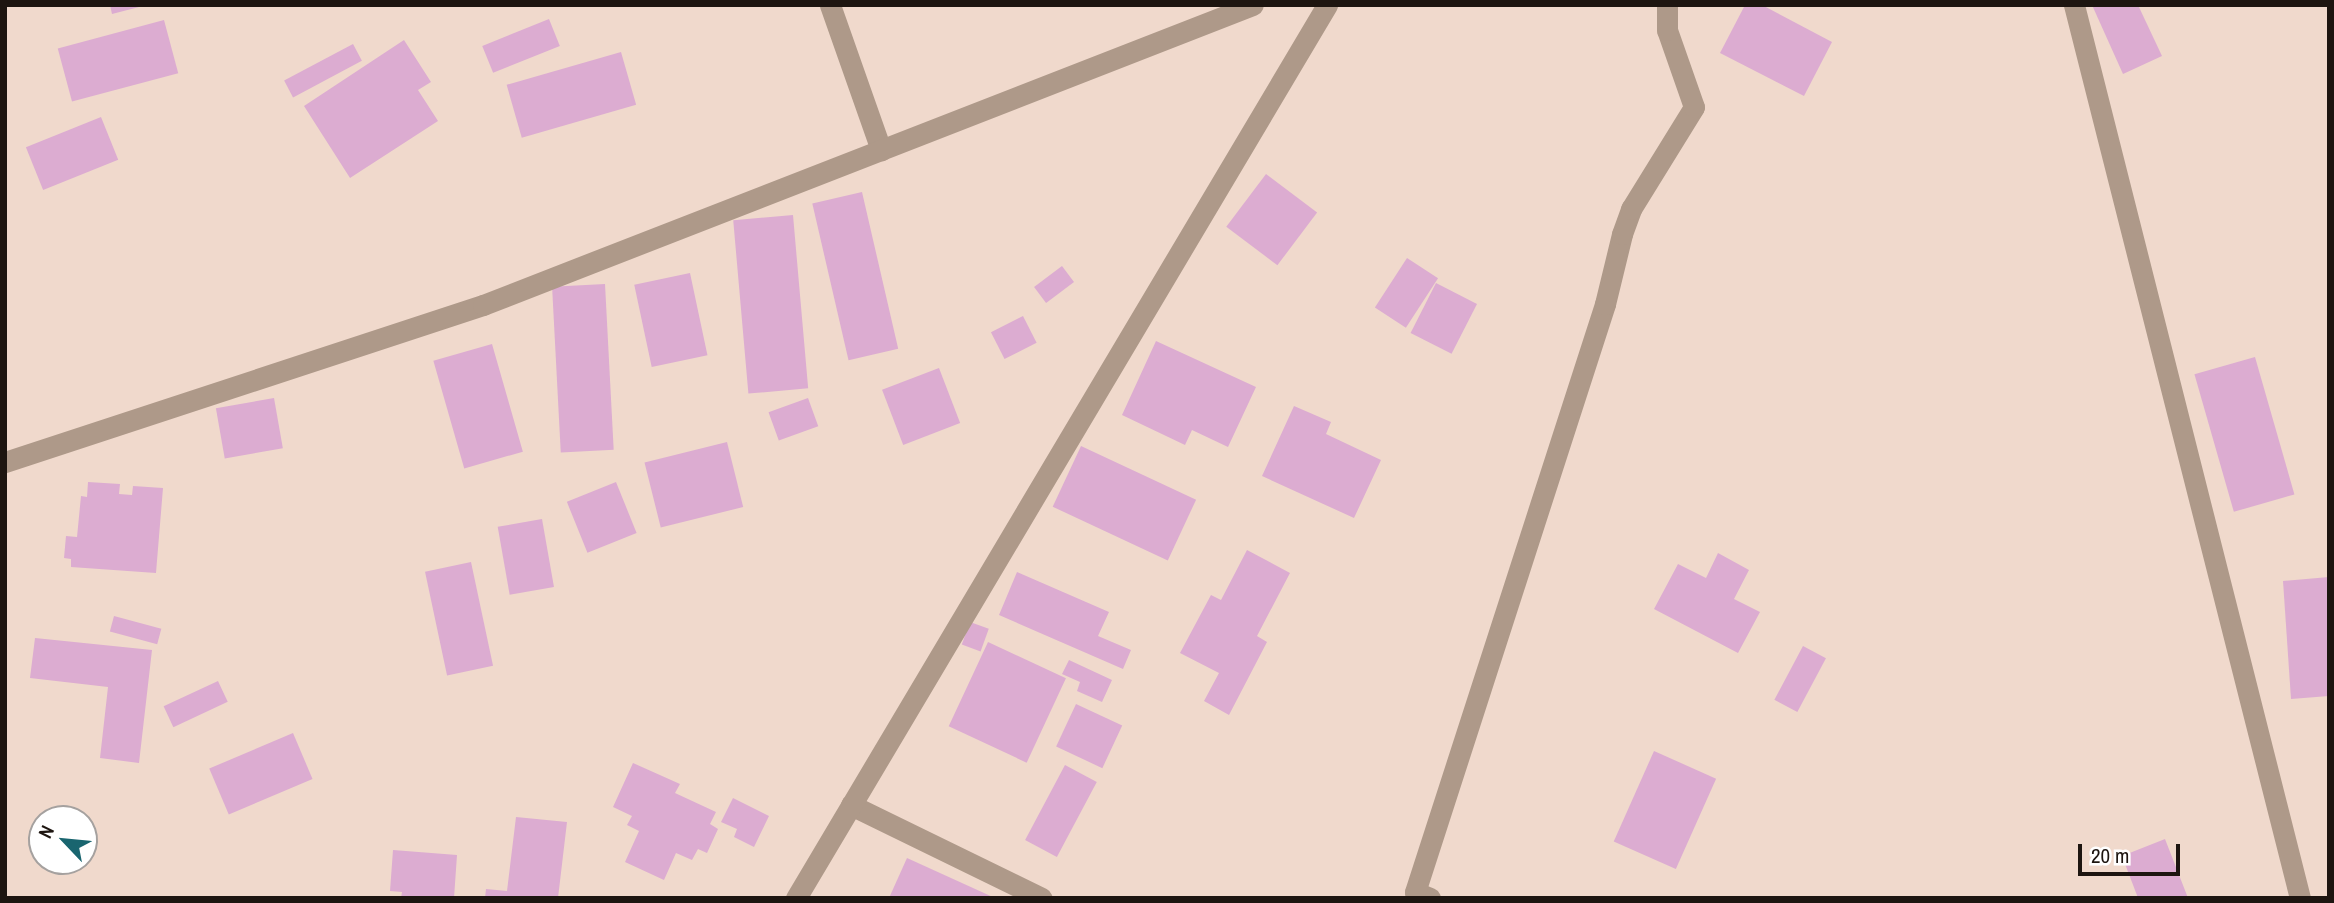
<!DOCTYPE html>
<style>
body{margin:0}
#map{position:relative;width:2334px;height:903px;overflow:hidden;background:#f0d9cc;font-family:"Archivo Narrow",sans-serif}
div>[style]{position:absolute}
.building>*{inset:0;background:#dcacd1;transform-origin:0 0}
.minor>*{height:21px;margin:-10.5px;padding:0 10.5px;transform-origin:10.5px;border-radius:10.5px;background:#ae9989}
span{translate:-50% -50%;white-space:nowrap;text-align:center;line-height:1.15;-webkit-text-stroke:5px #fff;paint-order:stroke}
.frame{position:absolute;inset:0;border:7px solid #1d1510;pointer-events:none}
.north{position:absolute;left:28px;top:805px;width:70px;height:70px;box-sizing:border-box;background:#fff;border:2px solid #a5a19f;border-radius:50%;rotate:296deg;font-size:19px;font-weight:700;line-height:28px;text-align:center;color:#1d1510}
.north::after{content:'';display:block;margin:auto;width:24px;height:32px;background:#19656f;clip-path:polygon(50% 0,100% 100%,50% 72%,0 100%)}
.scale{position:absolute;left:2078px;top:844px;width:102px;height:32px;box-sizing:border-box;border:4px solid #1d1510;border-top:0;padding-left:9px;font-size:21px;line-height:24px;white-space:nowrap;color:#1d1510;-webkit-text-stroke:5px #fff;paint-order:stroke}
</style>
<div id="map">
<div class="building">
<i style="clip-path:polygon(110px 5px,143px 5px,143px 6px,112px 14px)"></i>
<i style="clip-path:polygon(1745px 5px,1762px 5px,1832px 42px,1804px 96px,1720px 53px)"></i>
<i style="clip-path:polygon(2092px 5px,2138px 5px,2162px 56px,2123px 74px)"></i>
<i style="left:549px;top:19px;width:29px;height:72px;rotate:68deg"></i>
<i style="left:164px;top:20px;width:55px;height:110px;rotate:75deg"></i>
<i style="clip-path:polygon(404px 40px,431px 82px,418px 90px,438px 121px,350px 178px,304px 106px)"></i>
<i style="left:353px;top:44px;width:19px;height:78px;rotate:62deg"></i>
<i style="left:621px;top:52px;width:55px;height:119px;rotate:74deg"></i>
<i style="left:101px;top:117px;width:46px;height:81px;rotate:68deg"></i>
<i style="left:1266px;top:174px;width:64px;height:66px;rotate:37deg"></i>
<i style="left:862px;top:192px;width:161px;height:51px;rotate:77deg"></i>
<i style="left:793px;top:215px;width:174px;height:60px;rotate:85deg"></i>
<i style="left:1407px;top:258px;width:37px;height:59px;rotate:33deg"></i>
<i style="left:1062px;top:266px;width:20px;height:35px;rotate:53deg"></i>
<i style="left:690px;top:273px;width:84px;height:57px;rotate:78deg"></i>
<i style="left:1436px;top:283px;width:46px;height:56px;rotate:27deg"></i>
<i style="left:605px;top:284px;width:166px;height:53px;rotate:87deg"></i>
<i style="left:1023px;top:316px;width:30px;height:36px;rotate:63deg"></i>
<i style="clip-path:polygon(1156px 341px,1256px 387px,1228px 447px,1192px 430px,1185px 445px,1122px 415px)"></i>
<i style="left:492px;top:344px;width:112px;height:61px;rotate:74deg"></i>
<i style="left:2255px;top:357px;width:143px;height:63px;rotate:74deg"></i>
<i style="left:939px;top:368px;width:59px;height:61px;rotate:69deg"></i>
<i style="left:274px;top:398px;width:51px;height:59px;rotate:80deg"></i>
<i style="left:808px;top:398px;width:30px;height:42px;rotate:70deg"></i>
<i style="clip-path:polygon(1294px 406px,1331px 422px,1326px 434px,1381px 460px,1354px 518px,1262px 476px)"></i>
<i style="left:727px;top:442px;width:67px;height:85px;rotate:76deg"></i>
<i style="left:1081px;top:446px;width:127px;height:67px;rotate:25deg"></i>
<i style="clip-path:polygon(88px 482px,120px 484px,119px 494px,132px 495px,133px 486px,163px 488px,156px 573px,71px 567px,71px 559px,64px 558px,66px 536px,77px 537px,81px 496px,87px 497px)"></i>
<i style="left:616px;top:482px;width:55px;height:53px;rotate:68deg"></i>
<i style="left:542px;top:519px;width:69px;height:45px;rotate:80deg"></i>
<i style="clip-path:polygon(1247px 550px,1290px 573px,1257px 636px,1267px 642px,1229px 715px,1204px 701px,1219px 673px,1180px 653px,1211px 595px,1221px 600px)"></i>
<i style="clip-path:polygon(1718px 553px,1749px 570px,1734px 599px,1760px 612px,1738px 653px,1654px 609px,1678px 564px,1706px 578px)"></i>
<i style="left:471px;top:562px;width:106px;height:47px;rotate:78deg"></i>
<i style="clip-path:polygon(1017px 572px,1109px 612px,1098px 636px,1131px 650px,1123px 669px,999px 615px)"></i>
<i style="clip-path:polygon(2329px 577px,2329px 696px,2291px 699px,2283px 581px)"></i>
<i style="left:114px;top:616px;width:49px;height:16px;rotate:15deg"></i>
<i style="left:970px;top:622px;width:20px;height:24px;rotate:20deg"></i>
<i style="clip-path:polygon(35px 638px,152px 650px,139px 763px,100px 758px,108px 687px,30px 678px)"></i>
<i style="left:988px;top:642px;width:86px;height:93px;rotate:25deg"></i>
<i style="left:1803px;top:646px;width:26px;height:61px;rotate:28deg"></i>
<i style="clip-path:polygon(1069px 660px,1112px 680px,1102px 702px,1077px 691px,1080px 682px,1062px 674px)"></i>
<i style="left:218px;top:681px;width:23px;height:60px;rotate:65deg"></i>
<i style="left:1076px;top:704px;width:51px;height:47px;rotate:25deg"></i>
<i style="left:293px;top:733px;width:50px;height:91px;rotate:67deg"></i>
<i style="left:1654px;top:751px;width:68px;height:99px;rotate:24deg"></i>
<i style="clip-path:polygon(633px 763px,680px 784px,675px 793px,716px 812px,710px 824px,718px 829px,707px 853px,698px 849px,692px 860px,676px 853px,664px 880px,625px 862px,639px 831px,627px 825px,632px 816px,613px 807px)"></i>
<i style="left:1065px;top:765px;width:36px;height:85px;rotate:28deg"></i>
<i style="clip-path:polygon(733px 798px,769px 816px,754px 847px,734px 837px,737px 829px,721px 822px)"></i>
<i style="clip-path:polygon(516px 817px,567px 822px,558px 898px,485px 898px,486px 889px,507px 891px)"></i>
<i style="clip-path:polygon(2165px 839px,2188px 898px,2138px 898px,2122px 856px)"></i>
<i style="clip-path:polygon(393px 850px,457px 855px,454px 898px,401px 898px,402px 892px,390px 891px)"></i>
<i style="clip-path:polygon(907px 858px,995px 898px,889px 898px)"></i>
</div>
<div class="minor">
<i style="left:830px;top:5px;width:154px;rotate:70.6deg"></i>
<i style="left:2074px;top:5px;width:921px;rotate:75.8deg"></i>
<i style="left:5px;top:462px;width:503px;rotate:-18.18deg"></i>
<i style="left:483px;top:305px;width:826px;rotate:-21.29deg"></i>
<i style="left:851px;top:805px;width:212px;rotate:26deg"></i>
<i style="left:796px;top:898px;width:1039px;rotate:-59.26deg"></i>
<i style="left:1430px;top:898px;width:16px;rotate:-158deg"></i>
<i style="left:1415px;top:892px;width:618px;rotate:-72.09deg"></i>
<i style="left:1605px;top:304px;width:72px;rotate:-76.3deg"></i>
<i style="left:1622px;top:234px;width:27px;rotate:-70deg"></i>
<i style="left:1631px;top:209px;width:120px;rotate:-58.3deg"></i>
<i style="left:1694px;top:107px;width:82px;rotate:-109.3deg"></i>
<i style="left:1667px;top:30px;width:25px;rotate:-90deg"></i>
</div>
<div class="frame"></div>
<div class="north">N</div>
<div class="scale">20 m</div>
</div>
